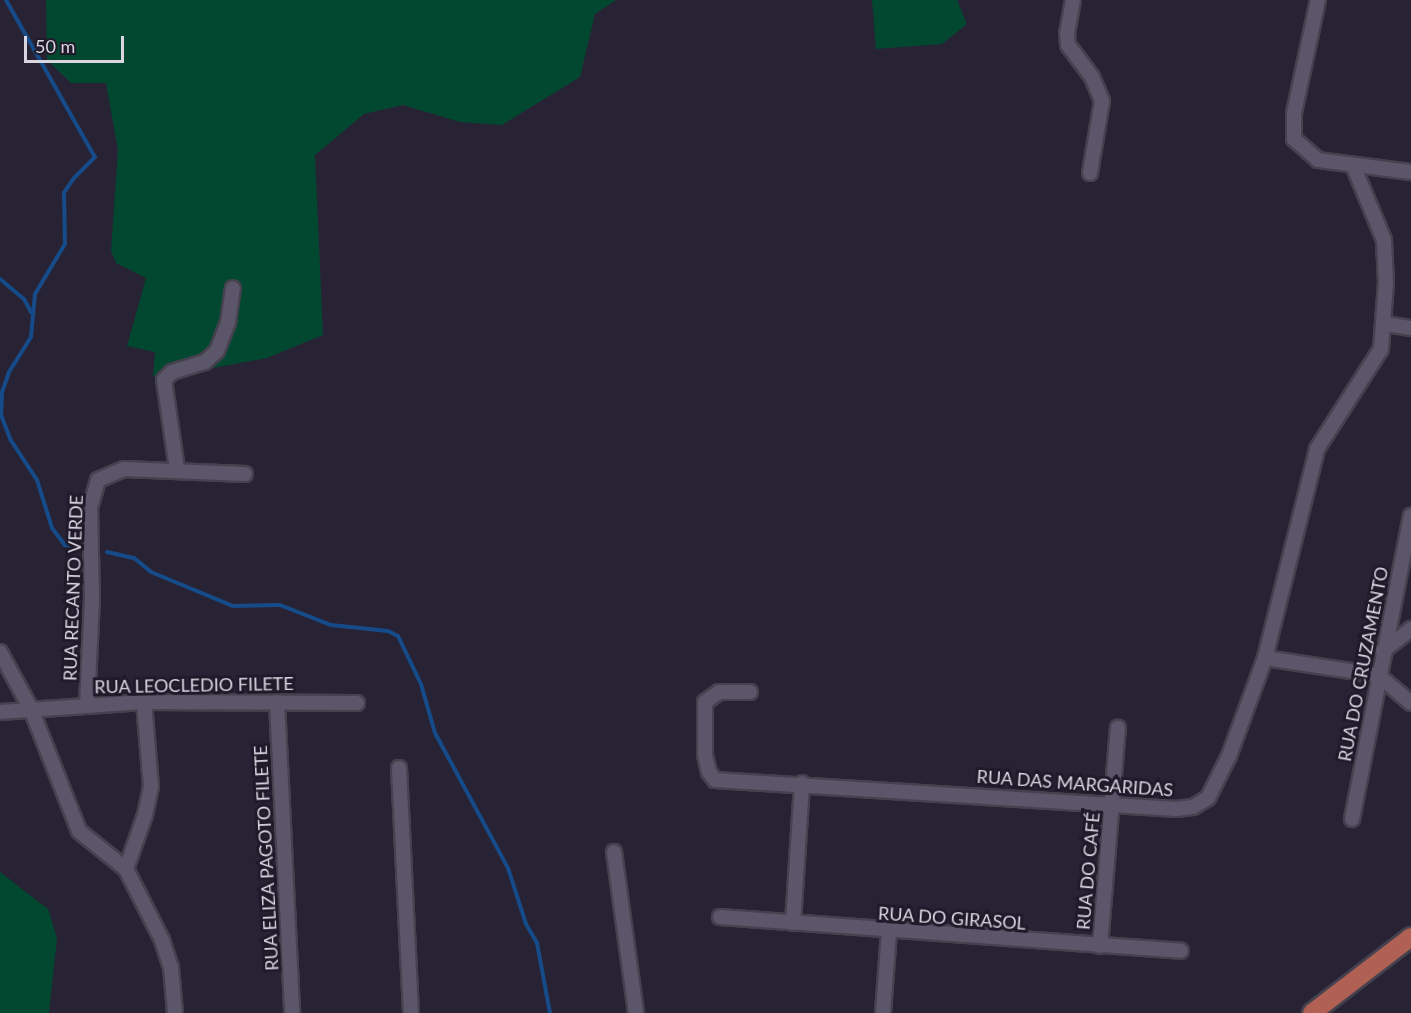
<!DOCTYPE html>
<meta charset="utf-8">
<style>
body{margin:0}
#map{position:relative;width:1411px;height:1013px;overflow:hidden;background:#282334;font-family:Lato,sans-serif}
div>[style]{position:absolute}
.green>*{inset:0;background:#024830}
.stream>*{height:4px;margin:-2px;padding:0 2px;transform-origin:2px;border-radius:2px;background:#164b8a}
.roads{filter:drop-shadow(2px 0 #45414e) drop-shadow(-2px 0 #45414e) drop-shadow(0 2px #45414e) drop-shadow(0 -2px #45414e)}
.minor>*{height:14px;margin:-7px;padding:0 7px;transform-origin:7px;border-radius:7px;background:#5b5669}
.primary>*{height:18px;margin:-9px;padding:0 9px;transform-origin:9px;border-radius:9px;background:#b16154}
span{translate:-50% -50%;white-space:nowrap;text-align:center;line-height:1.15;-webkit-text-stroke:6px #1f1a2a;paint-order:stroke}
.street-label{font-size:18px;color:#d9d6e1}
.scale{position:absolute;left:24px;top:36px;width:100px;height:27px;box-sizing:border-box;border:3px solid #d9d6e1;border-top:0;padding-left:8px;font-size:18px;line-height:21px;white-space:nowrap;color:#d9d6e1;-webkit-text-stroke:4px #1f1a2a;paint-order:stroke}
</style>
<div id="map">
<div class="green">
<i style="clip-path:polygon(46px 0,616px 0,595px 14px,580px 77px,502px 125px,460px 122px,403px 105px,364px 114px,315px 155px,323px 335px,267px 358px,158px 378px,153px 376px,155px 352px,127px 346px,146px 278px,116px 263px,111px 251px,118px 150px,106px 83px,71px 83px,47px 60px)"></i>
<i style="clip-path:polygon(872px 0,957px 0,967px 24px,942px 44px,876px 49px)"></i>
<i style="clip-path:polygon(0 872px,48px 909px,57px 938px,49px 1013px,0 1013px)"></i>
</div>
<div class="stream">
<i style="left:6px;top:0;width:180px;rotate:60.5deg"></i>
<i style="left:95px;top:157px;width:30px;rotate:135deg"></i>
<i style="left:74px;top:178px;width:18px;rotate:124deg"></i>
<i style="left:64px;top:193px;width:51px;rotate:88.9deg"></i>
<i style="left:65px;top:244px;width:58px;rotate:121deg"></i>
<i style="left:35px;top:294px;width:43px;rotate:95.3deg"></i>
<i style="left:31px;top:337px;width:41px;rotate:122.2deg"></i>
<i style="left:9px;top:372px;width:21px;rotate:109deg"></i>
<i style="left:2px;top:392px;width:23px;rotate:92deg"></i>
<i style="left:1px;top:415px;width:26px;rotate:69deg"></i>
<i style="left:10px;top:439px;width:49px;rotate:56.6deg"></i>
<i style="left:37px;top:480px;width:50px;rotate:72.6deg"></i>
<i style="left:52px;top:528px;width:21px;rotate:53deg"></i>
<i style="left:65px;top:545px;width:11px;rotate:10deg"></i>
<i style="left:0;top:279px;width:31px;rotate:40deg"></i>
<i style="left:24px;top:299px;width:15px;rotate:62deg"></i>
<i style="left:107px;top:552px;width:28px;rotate:13deg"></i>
<i style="left:134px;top:558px;width:22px;rotate:39deg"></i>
<i style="left:151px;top:572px;width:89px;rotate:22.5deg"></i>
<i style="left:233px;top:606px;width:47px;rotate:-1.2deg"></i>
<i style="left:280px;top:605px;width:55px;rotate:21.4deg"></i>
<i style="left:331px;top:625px;width:57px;rotate:6deg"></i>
<i style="left:388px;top:631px;width:11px;rotate:27deg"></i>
<i style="left:398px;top:636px;width:53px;rotate:64.4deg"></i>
<i style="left:421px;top:684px;width:51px;rotate:74.1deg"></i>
<i style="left:435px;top:733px;width:153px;rotate:61.6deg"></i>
<i style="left:508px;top:868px;width:59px;rotate:72.2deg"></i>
<i style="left:526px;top:924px;width:22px;rotate:60deg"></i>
<i style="left:537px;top:943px;width:71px;rotate:79.5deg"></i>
</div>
<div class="roads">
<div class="minor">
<i style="left:1073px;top:0;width:34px;rotate:100deg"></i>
<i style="left:1067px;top:33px;width:12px;rotate:85deg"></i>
<i style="left:1068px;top:45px;width:40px;rotate:53deg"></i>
<i style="left:1092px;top:77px;width:26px;rotate:67deg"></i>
<i style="left:1102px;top:101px;width:73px;rotate:99.5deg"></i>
<i style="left:1318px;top:0;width:116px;rotate:102deg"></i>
<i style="left:1294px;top:113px;width:26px;rotate:90deg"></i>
<i style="left:1294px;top:139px;width:32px;rotate:41deg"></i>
<i style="left:1318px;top:160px;width:94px;rotate:7.4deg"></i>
<i style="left:1385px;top:324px;width:26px;rotate:9deg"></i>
<i style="left:177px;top:469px;width:90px;rotate:-98.3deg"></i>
<i style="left:164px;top:380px;width:11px;rotate:-45deg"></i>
<i style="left:172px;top:372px;width:34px;rotate:-17deg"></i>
<i style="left:205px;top:362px;width:16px;rotate:-43deg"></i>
<i style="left:217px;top:351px;width:30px;rotate:-69deg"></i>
<i style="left:228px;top:323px;width:35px;rotate:-82deg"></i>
<i style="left:1383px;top:651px;width:36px;rotate:-38deg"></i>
<i style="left:0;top:652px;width:65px;rotate:61.5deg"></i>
<i style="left:31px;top:709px;width:131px;rotate:68.5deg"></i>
<i style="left:79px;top:831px;width:60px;rotate:39deg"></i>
<i style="left:126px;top:869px;width:80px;rotate:63.1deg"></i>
<i style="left:162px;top:940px;width:28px;rotate:72deg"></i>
<i style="left:171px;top:967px;width:46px;rotate:85deg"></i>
<i style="left:1265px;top:658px;width:114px;rotate:8.6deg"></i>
<i style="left:1378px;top:675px;width:43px;rotate:40.3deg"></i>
<i style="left:750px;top:692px;width:31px;rotate:180deg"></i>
<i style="left:719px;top:692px;width:17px;rotate:144deg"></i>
<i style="left:705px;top:702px;width:53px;rotate:90deg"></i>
<i style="left:705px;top:755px;width:17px;rotate:77deg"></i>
<i style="left:709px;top:772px;width:10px;rotate:53deg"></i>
<i style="left:715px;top:780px;width:462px;rotate:3.6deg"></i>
<i style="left:1176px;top:809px;width:17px;rotate:-7deg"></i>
<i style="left:1193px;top:807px;width:17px;rotate:-31deg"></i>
<i style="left:1208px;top:798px;width:47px;rotate:-63.4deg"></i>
<i style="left:1229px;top:756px;width:104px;rotate:-69.8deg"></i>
<i style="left:1265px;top:658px;width:215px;rotate:-76deg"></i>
<i style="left:1317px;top:449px;width:119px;rotate:-57.4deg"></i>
<i style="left:1381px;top:349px;width:66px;rotate:-85.7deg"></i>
<i style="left:1386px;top:283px;width:43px;rotate:-92.7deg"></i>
<i style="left:1384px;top:240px;width:81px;rotate:-112.5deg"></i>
<i style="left:277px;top:702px;width:311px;rotate:87.2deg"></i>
<i style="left:87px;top:705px;width:105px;rotate:-87.3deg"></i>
<i style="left:92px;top:600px;width:92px;rotate:-91.2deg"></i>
<i style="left:90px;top:508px;width:29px;rotate:-74deg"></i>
<i style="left:98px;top:480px;width:28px;rotate:-23deg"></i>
<i style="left:124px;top:469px;width:121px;rotate:2.4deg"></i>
<i style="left:0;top:712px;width:144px;rotate:-4deg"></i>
<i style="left:144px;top:702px;width:213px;rotate:0.3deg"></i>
<i style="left:399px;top:768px;width:245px;rotate:87.2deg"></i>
<i style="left:1352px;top:819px;width:309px;rotate:-79deg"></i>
<i style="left:614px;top:852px;width:162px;rotate:82.2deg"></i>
<i style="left:126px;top:869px;width:57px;rotate:-70.6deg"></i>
<i style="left:145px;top:815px;width:30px;rotate:-78deg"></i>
<i style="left:151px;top:786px;width:84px;rotate:-94.8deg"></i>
<i style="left:720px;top:917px;width:462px;rotate:4.2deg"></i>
<i style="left:793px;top:923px;width:140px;rotate:-86.3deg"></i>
<i style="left:1100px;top:946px;width:219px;rotate:-85.3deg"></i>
<i style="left:883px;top:1013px;width:81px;rotate:-85.8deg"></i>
</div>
<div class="primary">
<i style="left:1312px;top:1013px;width:125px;rotate:-37.5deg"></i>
</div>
</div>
<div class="street-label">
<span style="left:73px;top:588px;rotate:-88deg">RUA RECANTO VERDE</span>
<span style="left:1363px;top:664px;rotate:-79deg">RUA DO CRUZAMENTO</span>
<span style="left:194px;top:685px;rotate:-1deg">RUA LEOCLEDIO FILETE</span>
<span style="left:1075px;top:783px;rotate:4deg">RUA DAS MARGARIDAS</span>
<span style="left:266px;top:858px;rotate:-93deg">RUA ELIZA PAGOTO FILETE</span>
<span style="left:1088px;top:871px;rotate:-85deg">RUA DO CAFÉ</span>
<span style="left:952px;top:918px;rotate:4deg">RUA DO GIRASOL</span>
</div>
<div class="scale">50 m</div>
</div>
